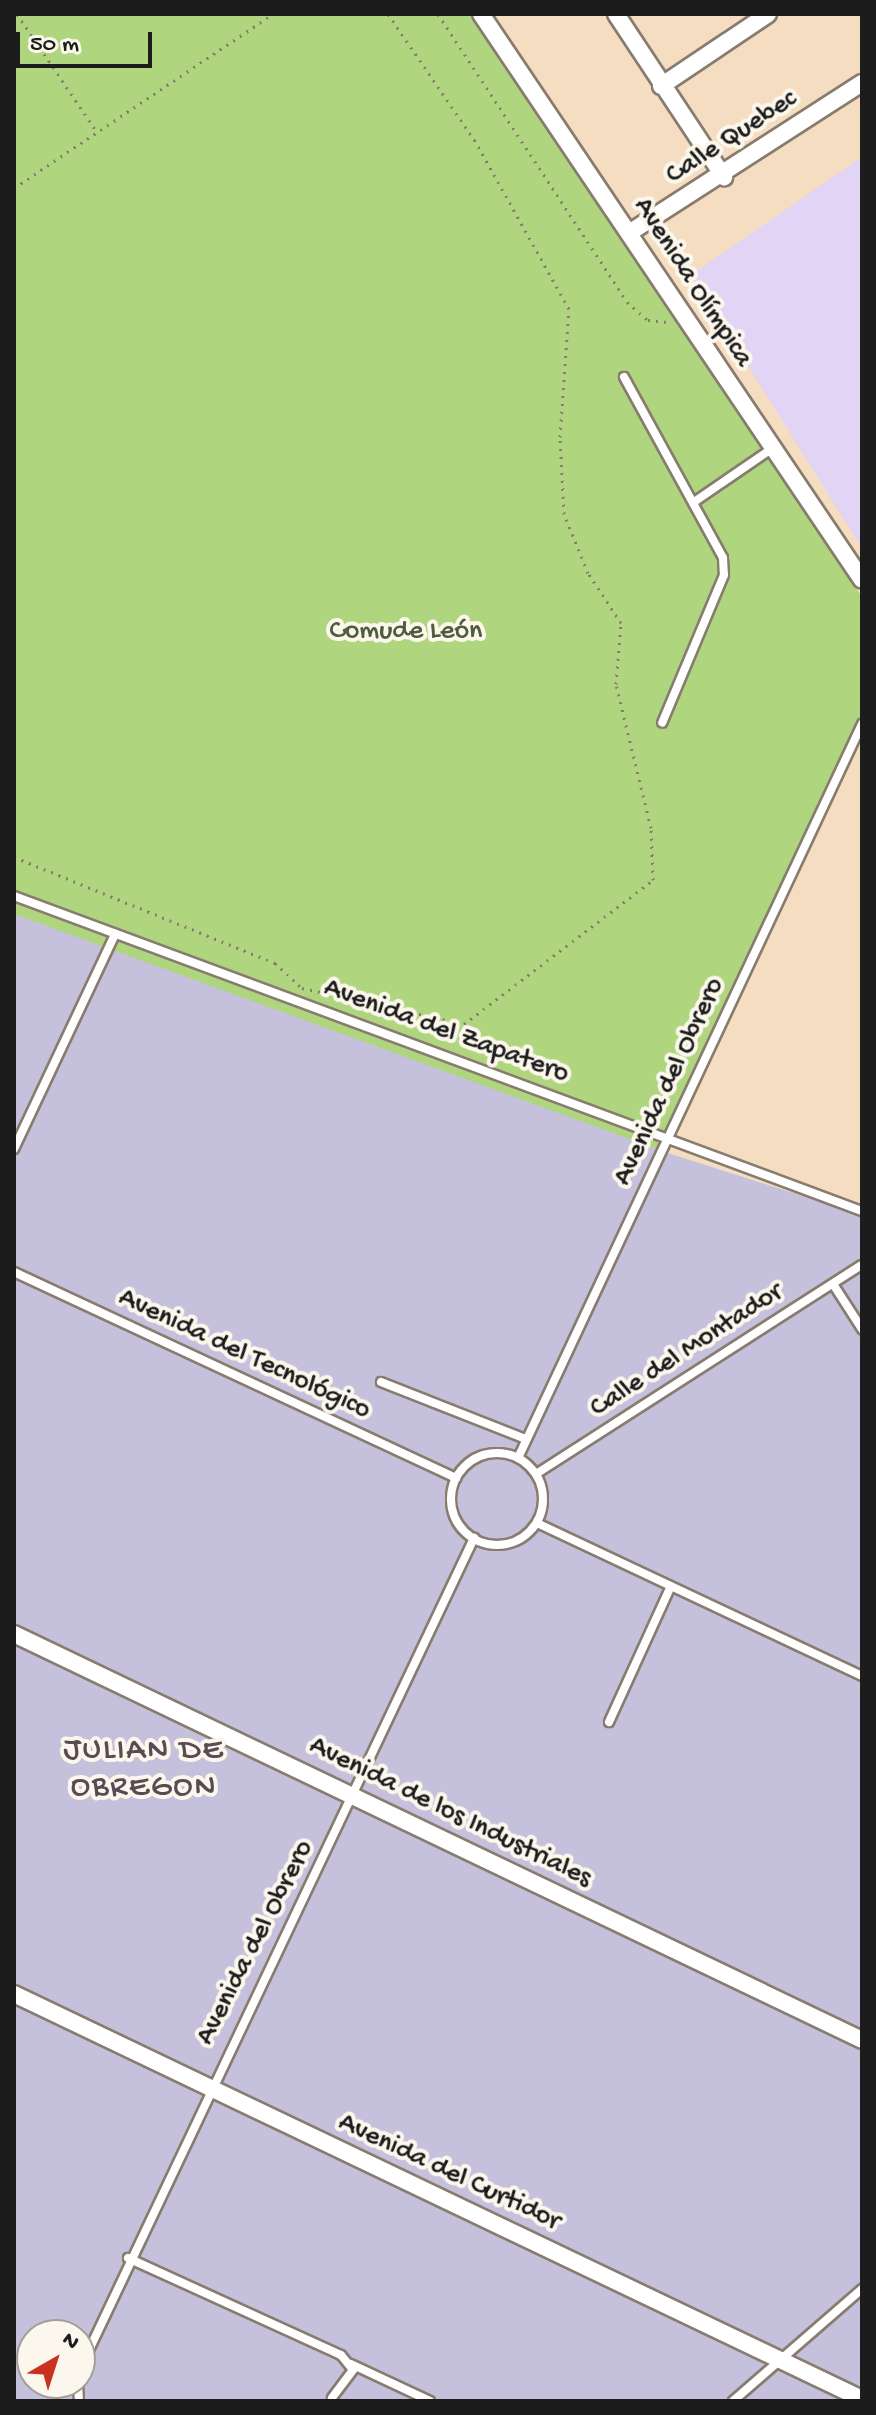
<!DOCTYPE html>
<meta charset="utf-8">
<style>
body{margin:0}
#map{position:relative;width:876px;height:2415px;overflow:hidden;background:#f5ddc1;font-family:"Gochi Hand",sans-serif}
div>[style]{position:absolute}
.built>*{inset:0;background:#e1d4f4}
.industrial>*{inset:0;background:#c5c0db}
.green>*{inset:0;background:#afd57f}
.path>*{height:3px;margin-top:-1.5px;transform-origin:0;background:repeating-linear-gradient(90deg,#887c6e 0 2px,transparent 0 8px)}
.roads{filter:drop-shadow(2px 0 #887c6e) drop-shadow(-2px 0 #887c6e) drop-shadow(0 2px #887c6e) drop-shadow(0 -2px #887c6e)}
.service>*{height:8px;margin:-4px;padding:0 4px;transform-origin:4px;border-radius:4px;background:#fff}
.service>.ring{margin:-4px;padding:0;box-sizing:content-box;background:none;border:8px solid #fff;border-radius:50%}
.minor>*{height:16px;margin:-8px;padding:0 8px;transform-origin:8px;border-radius:8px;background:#fff}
span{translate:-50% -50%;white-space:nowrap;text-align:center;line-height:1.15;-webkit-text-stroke:8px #fbf7ec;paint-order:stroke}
.street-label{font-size:28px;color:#1c1c1c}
.park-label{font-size:28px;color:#4f5d3f}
.quarter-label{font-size:32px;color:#594a54;letter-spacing:2px}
.frame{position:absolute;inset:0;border:16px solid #1c1c1c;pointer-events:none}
.north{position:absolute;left:16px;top:2319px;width:80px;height:80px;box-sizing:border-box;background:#fbf7ec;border:2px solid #a29f99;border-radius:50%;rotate:39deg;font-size:22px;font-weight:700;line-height:32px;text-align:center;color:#1c1c1c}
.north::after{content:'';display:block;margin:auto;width:28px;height:36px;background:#c8321e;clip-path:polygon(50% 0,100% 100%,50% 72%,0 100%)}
.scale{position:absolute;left:16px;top:32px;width:136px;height:36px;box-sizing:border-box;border:4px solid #1c1c1c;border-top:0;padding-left:10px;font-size:24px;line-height:28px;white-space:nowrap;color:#1c1c1c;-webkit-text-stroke:6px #fbf7ec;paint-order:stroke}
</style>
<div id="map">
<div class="built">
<i style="clip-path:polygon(862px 157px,862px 548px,691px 275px)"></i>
</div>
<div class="industrial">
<i style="clip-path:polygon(evenodd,14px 901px,668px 1153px,862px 1215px,862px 2401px,14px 2401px,14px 901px,32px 2335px,80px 2335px,80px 2383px,32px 2383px,32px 2335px)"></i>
</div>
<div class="green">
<i style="clip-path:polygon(14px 14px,470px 14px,862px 597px,862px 713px,668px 1153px,14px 914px)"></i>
</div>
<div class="path">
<i style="left:17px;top:14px;width:143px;rotate:55.9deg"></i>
<i style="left:438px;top:14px;width:344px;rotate:56.7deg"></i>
<i style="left:627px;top:302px;width:28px;rotate:41deg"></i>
<i style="left:648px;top:320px;width:20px;rotate:6deg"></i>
<i style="left:14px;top:188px;width:312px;rotate:-33.9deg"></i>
<i style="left:14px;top:857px;width:282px;rotate:22.1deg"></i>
<i style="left:275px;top:963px;width:37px;rotate:43deg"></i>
<i style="left:302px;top:988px;width:166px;rotate:12.5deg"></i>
<i style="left:464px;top:1024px;width:238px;rotate:-37.3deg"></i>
<i style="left:653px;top:880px;width:52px;rotate:-92.2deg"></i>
<i style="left:651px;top:828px;width:148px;rotate:-103.7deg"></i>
<i style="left:616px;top:684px;width:61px;rotate:-85.3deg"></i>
<i style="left:621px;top:623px;width:60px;rotate:-123.4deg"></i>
<i style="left:588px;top:573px;width:64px;rotate:-112.1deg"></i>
<i style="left:564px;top:514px;width:77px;rotate:-93deg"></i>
<i style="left:560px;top:437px;width:128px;rotate:-86deg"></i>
<i style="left:569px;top:309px;width:193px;rotate:-119.2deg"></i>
<i style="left:475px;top:141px;width:154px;rotate:-124.4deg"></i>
</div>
<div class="roads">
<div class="service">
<i style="left:624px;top:377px;width:206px;rotate:61.3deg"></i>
<i style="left:723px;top:558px;width:17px;rotate:87deg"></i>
<i style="left:724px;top:575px;width:160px;rotate:112.7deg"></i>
<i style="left:694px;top:502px;width:92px;rotate:-34.4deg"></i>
<i style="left:14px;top:896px;width:905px;rotate:20.38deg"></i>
<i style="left:14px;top:1149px;width:238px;rotate:-64.8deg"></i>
<i style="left:14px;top:1272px;width:488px;rotate:25deg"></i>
<i style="left:833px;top:1284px;width:54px;rotate:57.2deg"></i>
<i style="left:381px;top:1382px;width:156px;rotate:21.5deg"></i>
<i class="ring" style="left:451px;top:1453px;width:84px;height:84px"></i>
<i style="left:518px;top:1458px;width:811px;rotate:-64.89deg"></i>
<i style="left:536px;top:1474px;width:387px;rotate:-32.7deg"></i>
<i style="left:537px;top:1523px;width:359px;rotate:25.2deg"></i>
<i style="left:609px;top:1722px;width:149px;rotate:-65.5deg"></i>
<i style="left:128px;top:2258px;width:234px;rotate:24.5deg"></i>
<i style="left:341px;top:2355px;width:19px;rotate:51deg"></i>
<i style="left:353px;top:2370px;width:35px;rotate:127deg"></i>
<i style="left:351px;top:2364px;width:87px;rotate:25.1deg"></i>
<i style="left:80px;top:2369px;width:920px;rotate:-64.63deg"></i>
<i style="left:78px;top:2383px;width:18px;rotate:87deg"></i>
<i style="left:733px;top:2401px;width:171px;rotate:-41deg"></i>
</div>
<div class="minor">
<i style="left:481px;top:14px;width:682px;rotate:56.05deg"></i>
<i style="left:616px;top:14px;width:196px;rotate:56.5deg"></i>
<i style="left:661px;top:86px;width:129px;rotate:-33.9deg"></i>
<i style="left:629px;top:233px;width:277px;rotate:-32.8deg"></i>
<i style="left:14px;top:1634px;width:940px;rotate:25.58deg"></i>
<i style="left:14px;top:1994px;width:940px;rotate:25.53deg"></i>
</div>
</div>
<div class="street-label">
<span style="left:732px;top:138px;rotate:-33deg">Calle Quebec</span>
<span style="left:692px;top:283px;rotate:57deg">Avenida Olímpica</span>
<span style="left:446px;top:1032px;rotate:20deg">Avenida del Zapatero</span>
<span style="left:670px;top:1082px;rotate:-65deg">Avenida del Obrero</span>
<span style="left:687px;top:1351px;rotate:-33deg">Calle del Montador</span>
<span style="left:244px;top:1355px;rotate:25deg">Avenida del Tecnológico</span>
<span style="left:450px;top:1813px;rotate:26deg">Avenida de los Industriales</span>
<span style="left:256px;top:1943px;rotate:-63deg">Avenida del Obrero</span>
<span style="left:449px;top:2173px;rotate:25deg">Avenida del Curtidor</span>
</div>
<div class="park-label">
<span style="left:406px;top:632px">Comude León</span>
</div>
<div class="quarter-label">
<span style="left:144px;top:1770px">JULIAN DE<br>OBREGON</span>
</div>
<div class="frame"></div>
<div class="north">N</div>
<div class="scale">50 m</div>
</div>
